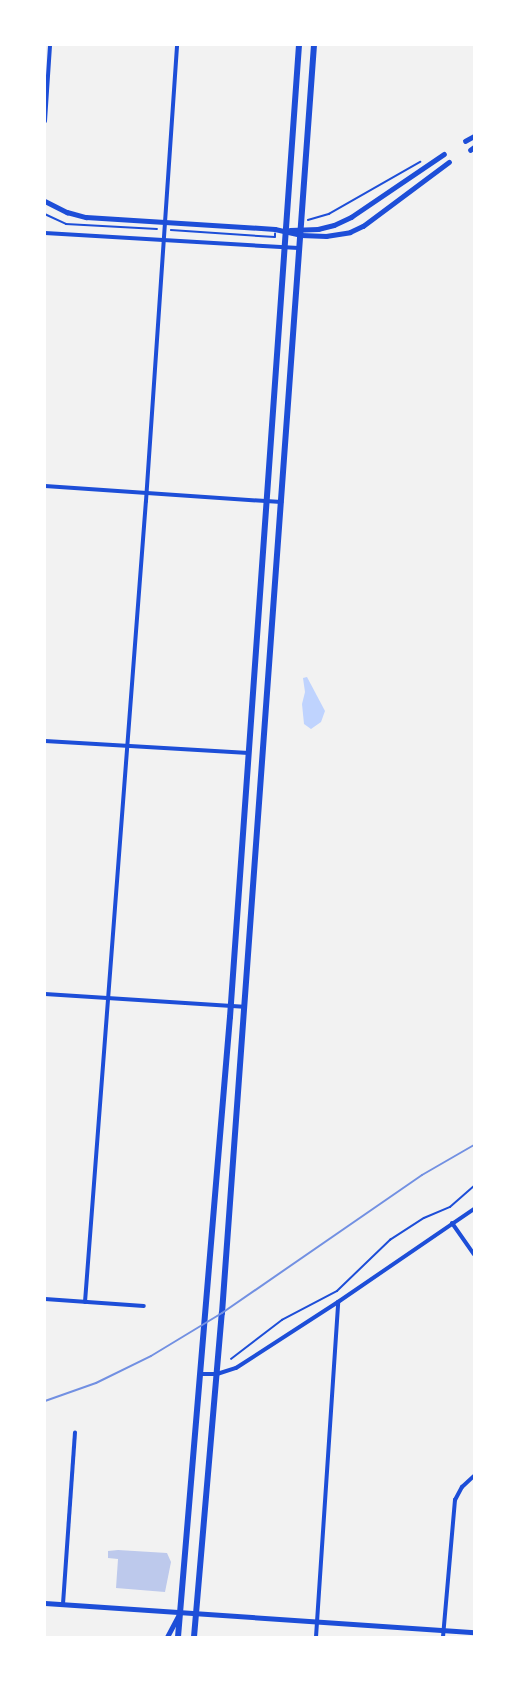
<!DOCTYPE html>
<style>
body{margin:0}
#map{position:relative;width:519px;height:1682px;overflow:hidden;background:#f2f2f2;font-family:"PT Sans Narrow",sans-serif}
div>[style]{position:absolute}
.water>*{inset:0;background:#bfd3fe}
.building>*{inset:0;background:#bdc9ec}
.path>*{height:1.5px;margin:-0.75px;padding:0 0.75px;transform-origin:0.75px;border-radius:0.75px;background:#1d4ed8}
.minor>*{height:4px;margin:-2px;padding:0 2px;transform-origin:2px;border-radius:2px;background:#1d4ed8}
.tertiary>*{height:4.5px;margin:-2.25px;padding:0 2.25px;transform-origin:2.25px;border-radius:2.25px;background:#1d4ed8}
.primary>*{height:6px;margin:-3px;padding:0 3px;transform-origin:3px;border-radius:3px;background:#1d4ed8}
.rail>*{height:2px;margin:-1px;padding:0 1px;transform-origin:1px;border-radius:1px;background:#7290e2}
span{translate:-50% -50%;white-space:nowrap;text-align:center;line-height:1.15;-webkit-text-stroke:6px #fff;paint-order:stroke}
.frame{position:absolute;inset:0;border:46px solid #fff;pointer-events:none}
</style>
<div id="map">
<div class="water">
<i style="clip-path:polygon(307px 677px,325px 711px,321px 722px,311px 729px,304px 724px,302px 704px,305px 692px,303px 678px)"></i>
</div>
<div class="building">
<i style="clip-path:polygon(118px 1550px,167px 1553px,171px 1562px,165px 1592px,116px 1588px,118px 1559px,108px 1558px,108px 1551px)"></i>
</div>
<div class="path">
<i style="left:45px;top:214px;width:23px;rotate:25deg"></i>
<i style="left:66px;top:224px;width:91px;rotate:3.1deg"></i>
<i style="left:308px;top:220px;width:22px;rotate:-16deg"></i>
<i style="left:329px;top:214px;width:105px;rotate:-29.7deg"></i>
<i style="left:171px;top:230px;width:104px;rotate:3.9deg"></i>
<i style="left:275px;top:237px;width:3px;rotate:-90deg"></i>
<i style="left:231px;top:1359px;width:64px;rotate:-37.4deg"></i>
<i style="left:282px;top:1320px;width:62px;rotate:-27.8deg"></i>
<i style="left:337px;top:1291px;width:74px;rotate:-43.9deg"></i>
<i style="left:390px;top:1240px;width:40px;rotate:-32.9deg"></i>
<i style="left:424px;top:1218px;width:28px;rotate:-23deg"></i>
<i style="left:450px;top:1207px;width:32px;rotate:-41deg"></i>
</div>
<div class="minor">
<i style="left:45px;top:121px;width:76px;rotate:-86.2deg"></i>
<i style="left:45px;top:233px;width:254px;rotate:3.4deg"></i>
<i style="left:45px;top:486px;width:237px;rotate:3.9deg"></i>
<i style="left:45px;top:741px;width:204px;rotate:3.4deg"></i>
<i style="left:45px;top:994px;width:199px;rotate:3.7deg"></i>
<i style="left:452px;top:1223px;width:38px;rotate:55deg"></i>
<i style="left:45px;top:1299px;width:99px;rotate:4deg"></i>
<i style="left:85px;top:1302px;width:803px;rotate:-85.65deg"></i>
<i style="left:146px;top:501px;width:457px;rotate:-86.1deg"></i>
<i style="left:202px;top:1374px;width:15px"></i>
<i style="left:217px;top:1374px;width:20px;rotate:-18deg"></i>
<i style="left:236px;top:1368px;width:121px;rotate:-32.9deg"></i>
<i style="left:338px;top:1302px;width:165px;rotate:-34.4deg"></i>
<i style="left:63px;top:1604px;width:172px;rotate:-86deg"></i>
<i style="left:316px;top:1637px;width:336px;rotate:-86.2deg"></i>
<i style="left:443px;top:1637px;width:138px;rotate:-85deg"></i>
<i style="left:455px;top:1500px;width:15px;rotate:-62deg"></i>
<i style="left:462px;top:1487px;width:16px;rotate:-43deg"></i>
</div>
<div class="tertiary">
<i style="left:465px;top:141px;width:10px;rotate:-29deg"></i>
<i style="left:470px;top:150px;width:5px;rotate:-37deg"></i>
<i style="left:45px;top:201px;width:25px;rotate:27deg"></i>
<i style="left:67px;top:212px;width:20px;rotate:15deg"></i>
<i style="left:86px;top:217px;width:189px;rotate:3.6deg"></i>
<i style="left:275px;top:229px;width:27px;rotate:13deg"></i>
<i style="left:301px;top:235px;width:25px;rotate:2deg"></i>
<i style="left:326px;top:236px;width:24px;rotate:-9deg"></i>
<i style="left:350px;top:232px;width:14px;rotate:-25deg"></i>
<i style="left:363px;top:226px;width:107px;rotate:-36.7deg"></i>
<i style="left:290px;top:230px;width:28px;rotate:-2deg"></i>
<i style="left:318px;top:229px;width:16px;rotate:-14deg"></i>
<i style="left:334px;top:225px;width:19px;rotate:-25deg"></i>
<i style="left:351px;top:217px;width:112px;rotate:-34.1deg"></i>
<i style="left:45px;top:1603px;width:430px;rotate:3.9deg"></i>
<i style="left:167px;top:1637px;width:26px;rotate:-62deg"></i>
</div>
<div class="primary">
<i style="left:178px;top:1637px;width:622px;rotate:-85.21deg"></i>
<i style="left:230px;top:1017px;width:974px;rotate:-85.94deg"></i>
<i style="left:194px;top:1637px;width:325px;rotate:-85.1deg"></i>
<i style="left:222px;top:1313px;width:1271px;rotate:-85.85deg"></i>
</div>
<div class="rail">
<i style="left:45px;top:1401px;width:54px;rotate:-19.4deg"></i>
<i style="left:96px;top:1383px;width:61px;rotate:-26.1deg"></i>
<i style="left:151px;top:1356px;width:83px;rotate:-31.2deg"></i>
<i style="left:222px;top:1313px;width:243px;rotate:-34.6deg"></i>
<i style="left:422px;top:1175px;width:60px;rotate:-30deg"></i>
</div>
<div class="frame"></div>
</div>
